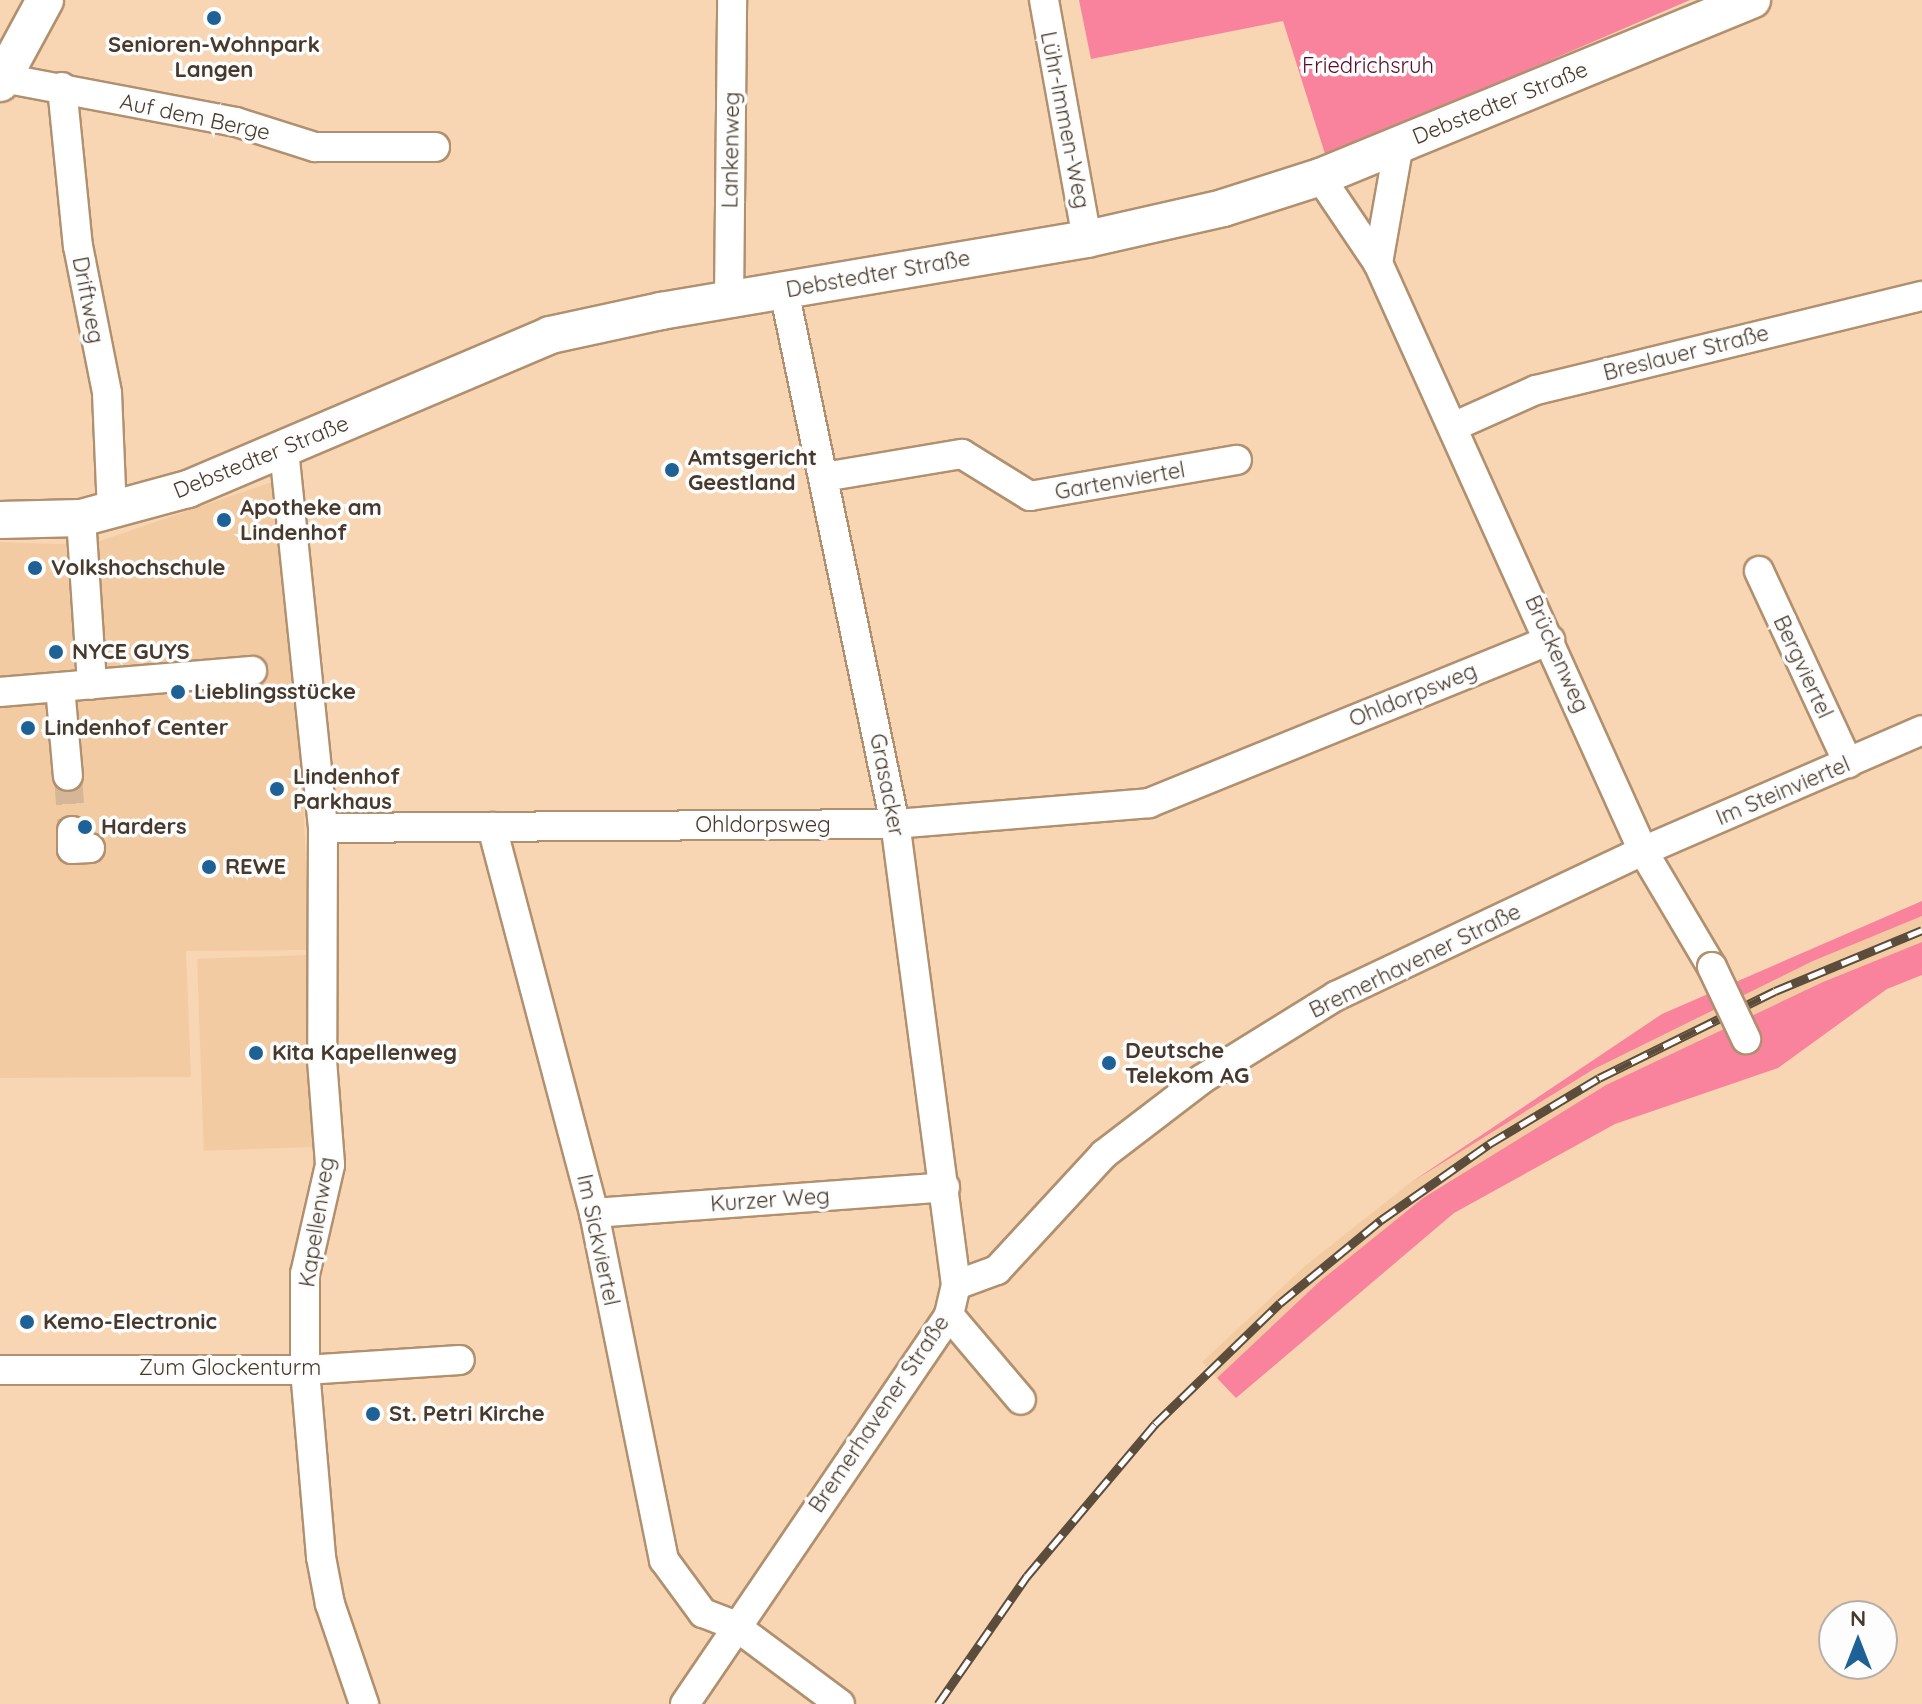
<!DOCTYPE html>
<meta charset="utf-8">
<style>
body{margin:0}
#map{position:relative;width:1922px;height:1704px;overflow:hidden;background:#f8d6b3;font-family:Quicksand,sans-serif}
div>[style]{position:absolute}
.built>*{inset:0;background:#f3cba3;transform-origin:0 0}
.forest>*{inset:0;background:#f9839d}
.minor-tunnel>*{height:28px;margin-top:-14px;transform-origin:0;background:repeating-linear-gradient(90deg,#d5b798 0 28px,transparent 0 42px)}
.roads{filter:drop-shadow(2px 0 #b0906f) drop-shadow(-2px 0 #b0906f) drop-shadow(0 2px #b0906f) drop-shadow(0 -2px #b0906f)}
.minor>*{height:28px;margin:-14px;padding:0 14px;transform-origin:14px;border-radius:14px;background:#fff}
.major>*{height:36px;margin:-18px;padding:0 18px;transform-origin:18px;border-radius:18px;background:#fff}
.rail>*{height:9px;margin-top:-4.5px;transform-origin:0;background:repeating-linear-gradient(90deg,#fdfdfd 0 18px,#5c4c3b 0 36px);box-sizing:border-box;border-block:2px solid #5c4c3b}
.bridges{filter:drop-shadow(2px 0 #b0906f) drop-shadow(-2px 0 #b0906f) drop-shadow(0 2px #b0906f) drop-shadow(0 -2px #b0906f)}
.minor-bridge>*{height:28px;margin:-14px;padding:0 14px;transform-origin:14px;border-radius:14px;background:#fff}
.dots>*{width:22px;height:22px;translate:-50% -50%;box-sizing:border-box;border:4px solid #fdfdfd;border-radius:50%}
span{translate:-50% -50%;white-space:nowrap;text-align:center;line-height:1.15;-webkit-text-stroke:7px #fdfdfd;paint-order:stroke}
.poi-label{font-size:22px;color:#47392b;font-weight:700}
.left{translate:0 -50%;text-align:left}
.park-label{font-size:22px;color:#570e26}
.street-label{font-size:22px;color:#47392b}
.north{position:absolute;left:1818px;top:1600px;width:80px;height:80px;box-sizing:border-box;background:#fdfdfd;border:2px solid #b4afa9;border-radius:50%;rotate:0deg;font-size:22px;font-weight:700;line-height:32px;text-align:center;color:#47392b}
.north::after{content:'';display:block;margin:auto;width:28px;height:36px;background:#1e6196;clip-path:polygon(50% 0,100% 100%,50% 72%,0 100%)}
</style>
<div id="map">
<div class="built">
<i style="clip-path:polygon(275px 481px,298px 689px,310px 950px,186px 951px,191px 1077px,0 1078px,0 542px,88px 545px)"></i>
<i style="clip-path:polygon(1922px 916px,1922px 942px,1823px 982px,1606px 1085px,1423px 1198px,1319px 1282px,1217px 1378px,1202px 1362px,1306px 1265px,1410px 1183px,1594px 1069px,1813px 961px)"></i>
<i style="left:308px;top:955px;width:192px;height:111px;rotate:88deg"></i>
</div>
<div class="forest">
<i style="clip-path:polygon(1079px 0,1690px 0,1326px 157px,1283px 21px,1091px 59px)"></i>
<i style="clip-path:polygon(1922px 901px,1922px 916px,1813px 961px,1594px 1069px,1410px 1183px,1662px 1014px)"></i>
<i style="clip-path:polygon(1922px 942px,1922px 975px,1887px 989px,1778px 1068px,1615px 1124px,1454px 1213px,1236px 1398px,1217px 1378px,1319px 1282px,1423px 1198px,1606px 1085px,1823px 982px)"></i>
</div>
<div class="minor-tunnel">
<i style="left:68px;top:776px;width:55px;rotate:85.8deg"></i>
</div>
<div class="roads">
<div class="minor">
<i style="left:1044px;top:0;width:243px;rotate:79.8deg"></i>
<i style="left:3px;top:78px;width:237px;rotate:10.7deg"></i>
<i style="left:236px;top:122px;width:83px;rotate:17.6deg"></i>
<i style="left:315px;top:147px;width:120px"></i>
<i style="left:62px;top:87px;width:160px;rotate:84.3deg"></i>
<i style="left:78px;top:246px;width:150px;rotate:78.8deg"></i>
<i style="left:107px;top:393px;width:119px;rotate:87.6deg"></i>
<i style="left:1320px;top:177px;width:104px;rotate:56deg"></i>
<i style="left:1378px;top:263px;width:645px;rotate:65.74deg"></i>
<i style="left:1643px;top:851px;width:135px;rotate:59.3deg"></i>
<i style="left:1378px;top:263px;width:121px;rotate:-80deg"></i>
<i style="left:729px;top:300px;width:300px;rotate:-89.4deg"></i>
<i style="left:1455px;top:426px;width:89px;rotate:-24deg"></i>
<i style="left:1536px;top:390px;width:397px;rotate:-13.7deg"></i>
<i style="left:284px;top:450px;width:380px;rotate:84.1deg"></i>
<i style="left:323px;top:828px;width:232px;rotate:90.2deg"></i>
<i style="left:322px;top:1060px;width:105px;rotate:85.6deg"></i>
<i style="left:330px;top:1165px;width:112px;rotate:102.9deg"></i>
<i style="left:305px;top:1274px;width:96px;rotate:90deg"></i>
<i style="left:305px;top:1370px;width:188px;rotate:85.1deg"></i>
<i style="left:321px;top:1557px;width:48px;rotate:79.2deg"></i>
<i style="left:330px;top:1604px;width:106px;rotate:71.2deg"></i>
<i style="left:824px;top:477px;width:140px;rotate:-9.5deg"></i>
<i style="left:962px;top:454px;width:80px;rotate:31.7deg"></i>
<i style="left:1030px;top:496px;width:210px;rotate:-9.9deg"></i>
<i style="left:81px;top:518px;width:167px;rotate:86.2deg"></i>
<i style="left:1759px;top:571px;width:212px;rotate:65.1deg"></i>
<i style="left:60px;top:687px;width:89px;rotate:84.9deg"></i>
<i style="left:0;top:692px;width:253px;rotate:-4.8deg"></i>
<i style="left:492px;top:827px;width:399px;rotate:75.2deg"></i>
<i style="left:594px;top:1213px;width:354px;rotate:78.6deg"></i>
<i style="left:664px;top:1560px;width:66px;rotate:53.7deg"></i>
<i style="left:703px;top:1613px;width:33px;rotate:21deg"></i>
<i style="left:734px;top:1625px;width:132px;rotate:36.7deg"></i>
<i style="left:323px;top:828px;width:572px;rotate:-0.4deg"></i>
<i style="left:895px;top:824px;width:255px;rotate:-4.7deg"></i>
<i style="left:1149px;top:803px;width:433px;rotate:-22.1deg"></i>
<i style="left:72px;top:831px;width:18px;rotate:90deg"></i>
<i style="left:72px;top:849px;width:18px;rotate:-3deg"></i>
<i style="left:594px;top:1213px;width:352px;rotate:-4.2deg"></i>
<i style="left:956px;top:1285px;width:44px;rotate:-20.1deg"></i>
<i style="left:997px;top:1270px;width:158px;rotate:-47.3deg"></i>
<i style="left:1104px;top:1154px;width:123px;rotate:-37.4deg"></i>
<i style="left:1202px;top:1079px;width:158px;rotate:-31.8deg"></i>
<i style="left:1336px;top:996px;width:340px;rotate:-25.3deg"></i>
<i style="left:1643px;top:851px;width:304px;rotate:-23.4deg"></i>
<i style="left:949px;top:1315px;width:111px;rotate:49.7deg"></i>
<i style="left:0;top:1370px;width:305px"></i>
<i style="left:305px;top:1370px;width:155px;rotate:-3.7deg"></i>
<i style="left:685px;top:1704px;width:470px;rotate:-55.8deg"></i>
<i style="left:949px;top:1315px;width:31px;rotate:-77deg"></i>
<i style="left:956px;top:1285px;width:465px;rotate:-97.5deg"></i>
<i style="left:895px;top:824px;width:544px;rotate:-101.76deg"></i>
</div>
<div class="major">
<i style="left:0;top:83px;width:94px;rotate:-61.5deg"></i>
<i style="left:0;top:520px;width:81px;rotate:-1.4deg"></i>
<i style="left:81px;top:518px;width:111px;rotate:-15.2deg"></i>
<i style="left:188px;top:489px;width:393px;rotate:-23deg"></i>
<i style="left:550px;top:335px;width:114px;rotate:-12.2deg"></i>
<i style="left:661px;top:311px;width:432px;rotate:-9.6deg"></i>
<i style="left:1087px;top:239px;width:139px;rotate:-12.8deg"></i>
<i style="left:1223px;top:208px;width:102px;rotate:-17.7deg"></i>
<i style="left:1320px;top:177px;width:467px;rotate:-22.3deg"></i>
</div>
</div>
<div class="rail">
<i style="left:938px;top:1704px;width:156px;rotate:-55.2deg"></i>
<i style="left:1027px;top:1576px;width:199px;rotate:-49.9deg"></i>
<i style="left:1155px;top:1424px;width:174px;rotate:-44.1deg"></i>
<i style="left:1280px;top:1303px;width:131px;rotate:-39.4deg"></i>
<i style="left:1381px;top:1220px;width:132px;rotate:-35.1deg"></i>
<i style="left:1489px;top:1144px;width:128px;rotate:-31deg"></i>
<i style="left:1599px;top:1078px;width:196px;rotate:-26.3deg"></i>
<i style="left:1775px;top:991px;width:159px;rotate:-22.5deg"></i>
</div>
<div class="bridges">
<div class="minor-bridge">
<i style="left:1712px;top:967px;width:80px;rotate:64.7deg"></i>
</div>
</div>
<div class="dots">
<i style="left:214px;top:18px;background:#1e6196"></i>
<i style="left:672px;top:470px;background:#1e6196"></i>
<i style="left:224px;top:520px;background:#1e6196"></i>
<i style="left:35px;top:568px;background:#1e6196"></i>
<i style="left:56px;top:652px;background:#1e6196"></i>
<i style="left:178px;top:692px;background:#1e6196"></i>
<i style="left:28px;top:728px;background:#1e6196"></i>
<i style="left:277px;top:789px;background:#1e6196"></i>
<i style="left:85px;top:827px;background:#1e6196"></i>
<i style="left:209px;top:867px;background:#1e6196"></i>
<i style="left:256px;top:1053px;background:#1e6196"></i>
<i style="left:1109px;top:1063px;background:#1e6196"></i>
<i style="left:27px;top:1322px;background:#1e6196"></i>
<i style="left:373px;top:1414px;background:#1e6196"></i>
</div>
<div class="poi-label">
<span style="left:214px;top:57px">Senioren-Wohnpark<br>Langen</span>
<span class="left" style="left:688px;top:470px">Amtsgericht<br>Geestland</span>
<span class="left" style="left:240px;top:520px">Apotheke am<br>Lindenhof</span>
<span class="left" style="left:51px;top:568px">Volkshochschule</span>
<span class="left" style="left:72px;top:652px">NYCE GUYS</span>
<span class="left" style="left:194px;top:692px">Lieblingsstücke</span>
<span class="left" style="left:44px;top:728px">Lindenhof Center</span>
<span class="left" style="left:293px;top:789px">Lindenhof<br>Parkhaus</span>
<span class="left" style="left:101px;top:827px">Harders</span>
<span class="left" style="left:225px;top:867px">REWE</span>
<span class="left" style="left:1125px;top:1063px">Deutsche<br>Telekom AG</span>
<span class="left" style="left:272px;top:1053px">Kita Kapellenweg</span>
<span class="left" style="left:43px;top:1322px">Kemo-Electronic</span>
<span class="left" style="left:389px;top:1414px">St. Petri Kirche</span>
</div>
<div class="park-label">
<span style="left:1368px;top:66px">Friedrichsruh</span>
</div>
<div class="street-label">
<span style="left:1500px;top:103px;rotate:-22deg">Debstedter Straße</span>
<span style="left:195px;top:117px;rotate:12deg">Auf dem Berge</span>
<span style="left:1065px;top:120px;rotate:79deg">Lühr-Immen-Weg</span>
<span style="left:731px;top:150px;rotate:-89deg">Lankenweg</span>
<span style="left:878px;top:274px;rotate:-10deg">Debstedter Straße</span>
<span style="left:88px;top:300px;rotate:79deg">Driftweg</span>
<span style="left:1686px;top:353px;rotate:-14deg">Breslauer Straße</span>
<span style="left:261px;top:457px;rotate:-22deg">Debstedter Straße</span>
<span style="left:1120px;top:481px;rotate:-10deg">Gartenviertel</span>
<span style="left:1557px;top:654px;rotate:66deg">Brückenweg</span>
<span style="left:1803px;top:667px;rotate:65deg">Bergviertel</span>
<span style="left:1413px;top:695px;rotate:-22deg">Ohldorpsweg</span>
<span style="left:887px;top:785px;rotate:79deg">Grasacker</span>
<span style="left:1783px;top:791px;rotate:-23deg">Im Steinviertel</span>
<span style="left:763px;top:825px">Ohldorpsweg</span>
<span style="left:1415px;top:961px;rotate:-26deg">Bremerhavener Straße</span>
<span style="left:770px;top:1200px;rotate:-4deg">Kurzer Weg</span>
<span style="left:317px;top:1222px;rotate:-81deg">Kapellenweg</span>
<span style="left:598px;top:1240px;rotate:78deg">Im Sickviertel</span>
<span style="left:230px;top:1368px">Zum Glockenturm</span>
<span style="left:879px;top:1414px;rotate:-56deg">Bremerhavener Straße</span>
</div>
<div class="north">N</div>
</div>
